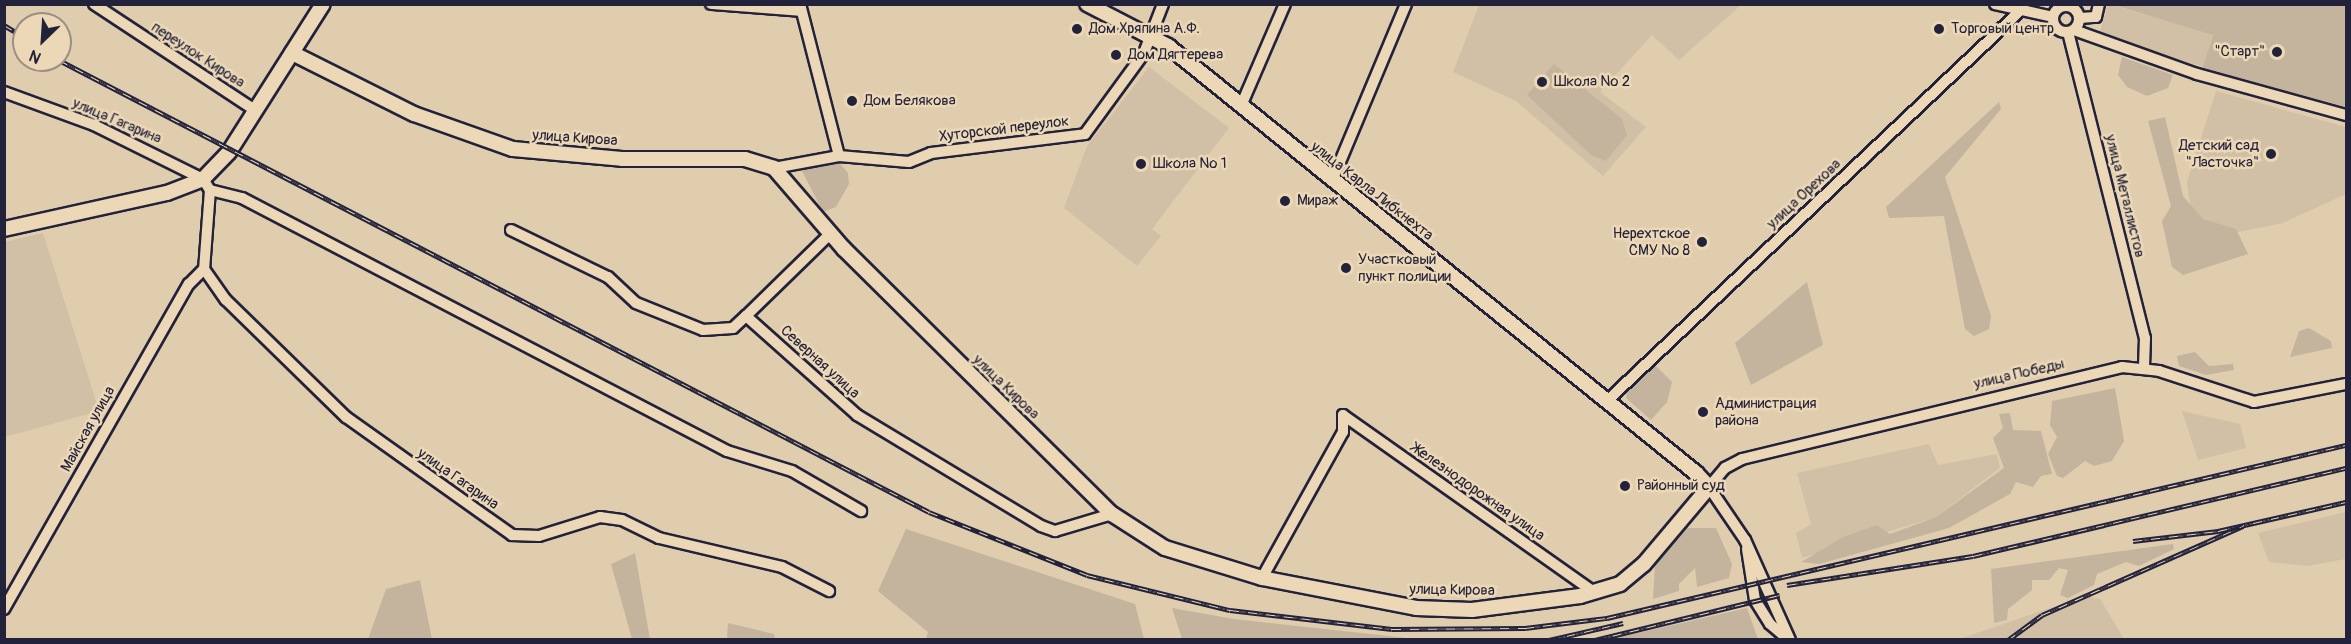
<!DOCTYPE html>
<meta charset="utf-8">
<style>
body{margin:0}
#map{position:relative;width:2351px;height:644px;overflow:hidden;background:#e0cdae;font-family:Pangolin,sans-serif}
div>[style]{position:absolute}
.built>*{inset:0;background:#d1c0a5;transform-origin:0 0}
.green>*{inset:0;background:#c4b49d}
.roads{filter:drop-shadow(2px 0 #22223b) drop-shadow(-2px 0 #22223b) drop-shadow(0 2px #22223b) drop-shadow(0 -2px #22223b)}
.minor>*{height:10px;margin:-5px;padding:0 5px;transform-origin:5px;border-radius:5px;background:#ecd8b6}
.minor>.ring{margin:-5px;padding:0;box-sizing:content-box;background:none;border:10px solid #ecd8b6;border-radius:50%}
.major>*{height:14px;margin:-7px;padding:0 7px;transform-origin:7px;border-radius:7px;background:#ecd8b6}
.rail>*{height:5px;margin-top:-2.5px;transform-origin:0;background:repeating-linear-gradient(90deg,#ecd8b6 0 9px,#22223b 0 18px);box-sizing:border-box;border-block:2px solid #22223b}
.dots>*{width:16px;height:16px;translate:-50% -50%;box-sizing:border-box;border:3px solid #ecd8b6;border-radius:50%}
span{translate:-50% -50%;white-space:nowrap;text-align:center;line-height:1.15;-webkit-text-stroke:5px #ecd8b6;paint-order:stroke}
.poi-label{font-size:15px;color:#22223b}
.left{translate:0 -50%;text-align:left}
.right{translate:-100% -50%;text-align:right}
.street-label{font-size:15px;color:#22223b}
.frame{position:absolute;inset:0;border:6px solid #22223b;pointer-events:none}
.north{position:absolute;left:12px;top:12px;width:60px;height:60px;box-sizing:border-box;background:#ecd8b6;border:2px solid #9b8f85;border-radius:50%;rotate:205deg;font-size:16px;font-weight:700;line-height:24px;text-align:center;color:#22223b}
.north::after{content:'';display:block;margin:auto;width:21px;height:27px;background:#22223b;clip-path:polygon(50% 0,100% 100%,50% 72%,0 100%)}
</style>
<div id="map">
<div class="built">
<i style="left:2108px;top:4px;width:109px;height:34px;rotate:16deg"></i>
<i style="clip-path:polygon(1479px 5px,1741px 5px,1679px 60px,1652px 35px,1600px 92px,1646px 127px,1603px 176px,1516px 101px,1453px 72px)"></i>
<i style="clip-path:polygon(1149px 67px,1229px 128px,1152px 229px,1161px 236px,1137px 266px,1064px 208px,1087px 146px)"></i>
<i style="clip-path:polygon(2216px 91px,2346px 127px,2346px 194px,2283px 223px,2219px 236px,2192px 219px,2187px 182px)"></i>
<i style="clip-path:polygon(43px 233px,99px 411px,5px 437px,5px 242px)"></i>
<i style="clip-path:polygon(2182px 411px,2240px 424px,2246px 448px,2198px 460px)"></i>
<i style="clip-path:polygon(1929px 444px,1938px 465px,1997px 454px,2000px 468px,1936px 517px,1802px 558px,1796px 533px,1811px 524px,1797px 473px)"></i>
<i style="clip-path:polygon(2346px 512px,2346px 559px,2307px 566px,2269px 562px,2258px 533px)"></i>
<i style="clip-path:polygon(2086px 596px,2100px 599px,2124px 639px,1959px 639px)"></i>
</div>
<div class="green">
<i style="clip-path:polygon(2114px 5px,2346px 5px,2346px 107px,2202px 69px,2213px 35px)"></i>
<i style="clip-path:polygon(2122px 57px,2173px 75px,2168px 88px,2147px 96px,2127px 87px,2118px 75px)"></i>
<i style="clip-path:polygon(1554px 64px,1622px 119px,1627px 135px,1606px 161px,1591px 155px,1527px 95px)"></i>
<i style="clip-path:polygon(1999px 102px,2001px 109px,1945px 177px,1991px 316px,1989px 329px,1974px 336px,1965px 329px,1944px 216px,1889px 218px,1886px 207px)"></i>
<i style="clip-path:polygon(2165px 117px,2183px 196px,2203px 219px,2236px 229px,2248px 254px,2183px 275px,2172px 267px,2162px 221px,2171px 206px,2148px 121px)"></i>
<i style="clip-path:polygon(837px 160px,848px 173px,849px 184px,836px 207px,823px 212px,802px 171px)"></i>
<i style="clip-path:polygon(1807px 282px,1823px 345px,1751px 385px,1735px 343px)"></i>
<i style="clip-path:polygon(2309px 328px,2331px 341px,2332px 348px,2290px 357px,2299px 331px)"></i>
<i style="clip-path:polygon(2195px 352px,2209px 366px,2233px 364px,2234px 370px,2206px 375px,2179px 366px,2177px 356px)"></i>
<i style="clip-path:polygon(1654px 364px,1672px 382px,1667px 402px,1651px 420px,1626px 398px,1627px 389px)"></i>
<i style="clip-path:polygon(2115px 388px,2124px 441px,2112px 461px,2094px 466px,2085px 461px,2063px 478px,2057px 476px,2048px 454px,2057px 437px,2050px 425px,2052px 401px)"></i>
<i style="clip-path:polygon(2010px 413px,2013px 430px,2041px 431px,2052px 474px,2041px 476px,2033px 487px,2016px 482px,2010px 494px,1949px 528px,1819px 564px,1801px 562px,1843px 537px,1877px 525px,1890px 534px,1936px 517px,2004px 468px,1993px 438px,2003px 428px,1999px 414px)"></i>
<i style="clip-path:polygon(1687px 528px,1716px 528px,1732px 564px,1729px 578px,1697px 587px,1695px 568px,1679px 584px,1679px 591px,1653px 599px,1655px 564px)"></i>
<i style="clip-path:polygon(906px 529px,1135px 604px,1144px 639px,926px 639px,928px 632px,878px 591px)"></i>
<i style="clip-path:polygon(2173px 544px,2174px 549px,2139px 566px,2126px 562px,2097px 574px,2094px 585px,2068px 598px,2060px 595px,2068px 570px,2059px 568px,2049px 580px,2032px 580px,2032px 590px,2008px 609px,2007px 620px,1994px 623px,1991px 569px)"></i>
<i style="clip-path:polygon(635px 553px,650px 639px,632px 639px,611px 564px)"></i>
<i style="clip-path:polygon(420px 580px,432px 639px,368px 639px,386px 589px)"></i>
<i style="clip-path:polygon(1172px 608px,1234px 619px,1416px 639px,1182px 639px)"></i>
<i style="clip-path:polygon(1747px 608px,1758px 639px,1612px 639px)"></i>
<i style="clip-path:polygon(728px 623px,774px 634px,775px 639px,727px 639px)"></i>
</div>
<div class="roads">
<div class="minor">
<i style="left:94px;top:4px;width:193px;rotate:33.4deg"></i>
<i style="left:711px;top:4px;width:90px;rotate:4.4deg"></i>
<i style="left:800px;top:4px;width:157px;rotate:75.6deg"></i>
<i style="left:1995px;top:4px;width:59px;rotate:12.6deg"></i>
<i class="ring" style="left:2053px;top:6px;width:16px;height:16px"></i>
<i style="left:2080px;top:18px;width:16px;rotate:-4deg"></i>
<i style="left:2096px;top:17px;width:13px;rotate:-77deg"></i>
<i style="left:2074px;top:30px;width:131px;rotate:19.7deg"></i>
<i style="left:2197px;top:74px;width:155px;rotate:15.4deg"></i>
<i style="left:2068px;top:32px;width:316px;rotate:75.9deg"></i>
<i style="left:2145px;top:338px;width:30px;rotate:92deg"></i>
<i style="left:4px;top:92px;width:96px;rotate:20.1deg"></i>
<i style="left:94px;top:125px;width:122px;rotate:26.4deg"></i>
<i style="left:203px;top:179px;width:13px;rotate:58deg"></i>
<i style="left:210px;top:190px;width:79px;rotate:94.3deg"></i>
<i style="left:204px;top:269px;width:38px;rotate:55deg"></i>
<i style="left:226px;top:300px;width:168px;rotate:44.3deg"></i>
<i style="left:346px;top:417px;width:204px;rotate:35.4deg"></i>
<i style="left:512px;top:535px;width:27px;rotate:2deg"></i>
<i style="left:539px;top:536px;width:64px;rotate:-17.3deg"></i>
<i style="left:600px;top:517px;width:22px;rotate:8deg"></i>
<i style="left:622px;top:520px;width:41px;rotate:25.9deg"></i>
<i style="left:659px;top:538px;width:126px;rotate:13.3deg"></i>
<i style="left:782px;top:567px;width:53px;rotate:27.1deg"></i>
<i style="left:1241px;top:106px;width:111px;rotate:-66.7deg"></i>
<i style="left:774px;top:168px;width:66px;rotate:-10.5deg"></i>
<i style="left:839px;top:156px;width:70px;rotate:4.9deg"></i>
<i style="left:909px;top:162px;width:24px;rotate:-22deg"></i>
<i style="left:931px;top:153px;width:155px;rotate:-7deg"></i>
<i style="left:1085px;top:134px;width:100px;rotate:-53.9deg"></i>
<i style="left:1144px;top:53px;width:53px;rotate:-68.8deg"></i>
<i style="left:1332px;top:181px;width:192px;rotate:-67.3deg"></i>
<i style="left:210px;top:190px;width:33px;rotate:14deg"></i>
<i style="left:242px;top:198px;width:547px;rotate:27.55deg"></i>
<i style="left:727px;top:451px;width:68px;rotate:17.1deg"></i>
<i style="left:792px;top:471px;width:80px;rotate:30.1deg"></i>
<i style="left:511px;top:230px;width:108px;rotate:25.9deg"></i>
<i style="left:608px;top:277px;width:38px;rotate:43deg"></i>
<i style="left:636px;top:303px;width:72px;rotate:21.9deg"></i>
<i style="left:703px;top:330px;width:30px;rotate:-4deg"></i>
<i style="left:733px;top:328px;width:18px;rotate:-43deg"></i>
<i style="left:746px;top:316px;width:149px;rotate:41.7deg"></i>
<i style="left:857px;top:415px;width:215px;rotate:31.1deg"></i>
<i style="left:1041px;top:526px;width:15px;rotate:20deg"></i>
<i style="left:1055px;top:531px;width:59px;rotate:-16.6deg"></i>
<i style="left:746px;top:316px;width:119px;rotate:-44.3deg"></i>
<i style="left:1609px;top:399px;width:565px;rotate:-43.35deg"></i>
<i style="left:1343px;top:415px;width:309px;rotate:35.2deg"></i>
<i style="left:1747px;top:549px;width:52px;rotate:81.1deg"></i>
<i style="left:1755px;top:600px;width:28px;rotate:58deg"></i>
<i style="left:1770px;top:624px;width:25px;rotate:40deg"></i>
<i style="left:1262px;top:578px;width:167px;rotate:-61deg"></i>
<i style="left:1343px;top:432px;width:17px;rotate:-90deg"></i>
<i style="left:4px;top:609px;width:374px;rotate:-60.4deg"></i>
<i style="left:189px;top:284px;width:21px;rotate:-45deg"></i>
<i style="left:1790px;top:640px;width:110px;rotate:-114.2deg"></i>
<i style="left:1745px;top:540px;width:64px;rotate:-124.2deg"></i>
<i style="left:1709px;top:487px;width:25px;rotate:-50deg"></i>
<i style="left:1725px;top:468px;width:19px;rotate:-28deg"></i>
<i style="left:1742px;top:459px;width:391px;rotate:-13.6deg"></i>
<i style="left:2122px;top:367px;width:37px;rotate:6deg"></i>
<i style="left:2159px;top:371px;width:100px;rotate:18.1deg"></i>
<i style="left:2254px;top:402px;width:94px;rotate:-11.1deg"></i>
</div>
<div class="major">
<i style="left:292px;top:53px;width:136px;rotate:26.6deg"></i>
<i style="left:414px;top:114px;width:105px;rotate:19.5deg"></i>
<i style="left:513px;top:149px;width:109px;rotate:5.2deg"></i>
<i style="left:622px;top:159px;width:123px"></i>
<i style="left:745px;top:159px;width:30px;rotate:17deg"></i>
<i style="left:774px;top:168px;width:107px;rotate:49.2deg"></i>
<i style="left:844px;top:249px;width:377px;rotate:44.7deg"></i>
<i style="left:1112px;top:514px;width:63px;rotate:32.7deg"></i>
<i style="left:1165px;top:548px;width:102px;rotate:17.2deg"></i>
<i style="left:1262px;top:578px;width:157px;rotate:11deg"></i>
<i style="left:1416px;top:608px;width:56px;rotate:2deg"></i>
<i style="left:1472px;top:610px;width:109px;rotate:-7.4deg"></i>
<i style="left:1580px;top:596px;width:42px;rotate:-16.7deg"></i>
<i style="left:1620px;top:584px;width:31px;rotate:-40deg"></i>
<i style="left:1644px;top:564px;width:101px;rotate:-49.8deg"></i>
<i style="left:1709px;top:487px;width:19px;rotate:-133deg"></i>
<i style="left:1696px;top:473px;width:679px;rotate:-141.04deg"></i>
<i style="left:1168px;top:46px;width:91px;rotate:-152.6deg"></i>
<i style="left:4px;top:229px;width:167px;rotate:-12.5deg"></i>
<i style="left:167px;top:193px;width:39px;rotate:-21deg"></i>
<i style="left:203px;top:179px;width:37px;rotate:-46deg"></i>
<i style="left:229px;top:152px;width:175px;rotate:-57.6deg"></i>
</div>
</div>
<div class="rail">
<i style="left:4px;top:25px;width:23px;rotate:31deg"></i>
<i style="left:59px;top:60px;width:980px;rotate:27.45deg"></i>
<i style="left:929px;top:512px;width:170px;rotate:21.7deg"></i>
<i style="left:1087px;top:575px;width:147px;rotate:13.8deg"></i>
<i style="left:1230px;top:610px;width:163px;rotate:6.7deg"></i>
<i style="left:1392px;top:629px;width:133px;rotate:-0.4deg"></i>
<i style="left:1525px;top:628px;width:83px;rotate:-7deg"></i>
<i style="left:1607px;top:618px;width:759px;rotate:-13.18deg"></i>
<i style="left:2133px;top:541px;width:86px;rotate:-6.7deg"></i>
<i style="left:2218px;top:531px;width:131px;rotate:-12.8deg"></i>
<i style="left:1787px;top:585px;width:188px;rotate:-8.9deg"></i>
<i style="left:1973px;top:556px;width:383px;rotate:-13.3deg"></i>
<i style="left:1549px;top:640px;width:76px;rotate:-12.9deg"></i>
<i style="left:1595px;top:640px;width:190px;rotate:-13.7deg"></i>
<i style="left:2008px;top:640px;width:42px;rotate:-36.3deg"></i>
<i style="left:2042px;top:615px;width:220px;rotate:-23.9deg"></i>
</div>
<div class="dots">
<i style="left:1077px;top:29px;background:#22223b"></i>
<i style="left:1939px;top:29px;background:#22223b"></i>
<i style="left:2277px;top:52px;background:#22223b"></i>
<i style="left:1116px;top:55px;background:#22223b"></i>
<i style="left:1542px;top:82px;background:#22223b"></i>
<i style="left:852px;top:101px;background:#22223b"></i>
<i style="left:2271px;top:154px;background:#22223b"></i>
<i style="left:1141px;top:164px;background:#22223b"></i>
<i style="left:1285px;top:201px;background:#22223b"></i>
<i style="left:1702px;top:242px;background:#22223b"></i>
<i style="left:1346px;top:268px;background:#22223b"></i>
<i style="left:1703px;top:412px;background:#22223b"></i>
<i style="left:1625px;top:486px;background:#22223b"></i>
</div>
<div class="poi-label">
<span class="left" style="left:1089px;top:29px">Дом Хряпина А.Ф.</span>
<span class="left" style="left:1951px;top:29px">Торговый центр</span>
<span class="right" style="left:2265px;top:52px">"Старт"</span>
<span class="left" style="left:1128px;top:55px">Дом Дягтерева</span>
<span class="left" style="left:1554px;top:82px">Школа № 2</span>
<span class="left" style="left:864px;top:101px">Дом Белякова</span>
<span class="right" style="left:2259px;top:154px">Детский сад<br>"Ласточка"</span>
<span class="left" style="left:1153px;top:164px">Школа № 1</span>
<span class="left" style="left:1297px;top:201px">Мираж</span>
<span class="right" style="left:1690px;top:242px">Нерехтское<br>СМУ № 8</span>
<span class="left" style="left:1358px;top:268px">Участковый<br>пункт полиции</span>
<span class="left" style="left:1715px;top:412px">Администрация<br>района</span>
<span class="left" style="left:1637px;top:486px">Районный суд</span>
</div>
<div class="street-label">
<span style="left:198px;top:55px;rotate:33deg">переулок Кирова</span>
<span style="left:117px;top:121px;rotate:23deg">улица Гагарина</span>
<span style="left:1004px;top:129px;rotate:-7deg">Хуторской переулок</span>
<span style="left:575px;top:138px;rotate:4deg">улица Кирова</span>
<span style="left:1372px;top:191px;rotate:38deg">улица Карла Либкнехта</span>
<span style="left:1804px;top:194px;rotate:-43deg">улица Орехова</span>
<span style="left:2125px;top:196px;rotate:76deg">улица Металлистов</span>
<span style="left:820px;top:362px;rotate:42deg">Северная улица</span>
<span style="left:2019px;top:374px;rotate:-13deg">улица Победы</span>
<span style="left:1006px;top:387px;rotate:44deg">улица Кирова</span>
<span style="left:88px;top:429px;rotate:-61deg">Майская улица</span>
<span style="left:458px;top:479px;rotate:35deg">улица Гагарина</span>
<span style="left:1478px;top:492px;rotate:35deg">Железнодорожная улица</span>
<span style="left:1452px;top:590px;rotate:1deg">улица Кирова</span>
</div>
<div class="frame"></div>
<div class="north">N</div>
</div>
